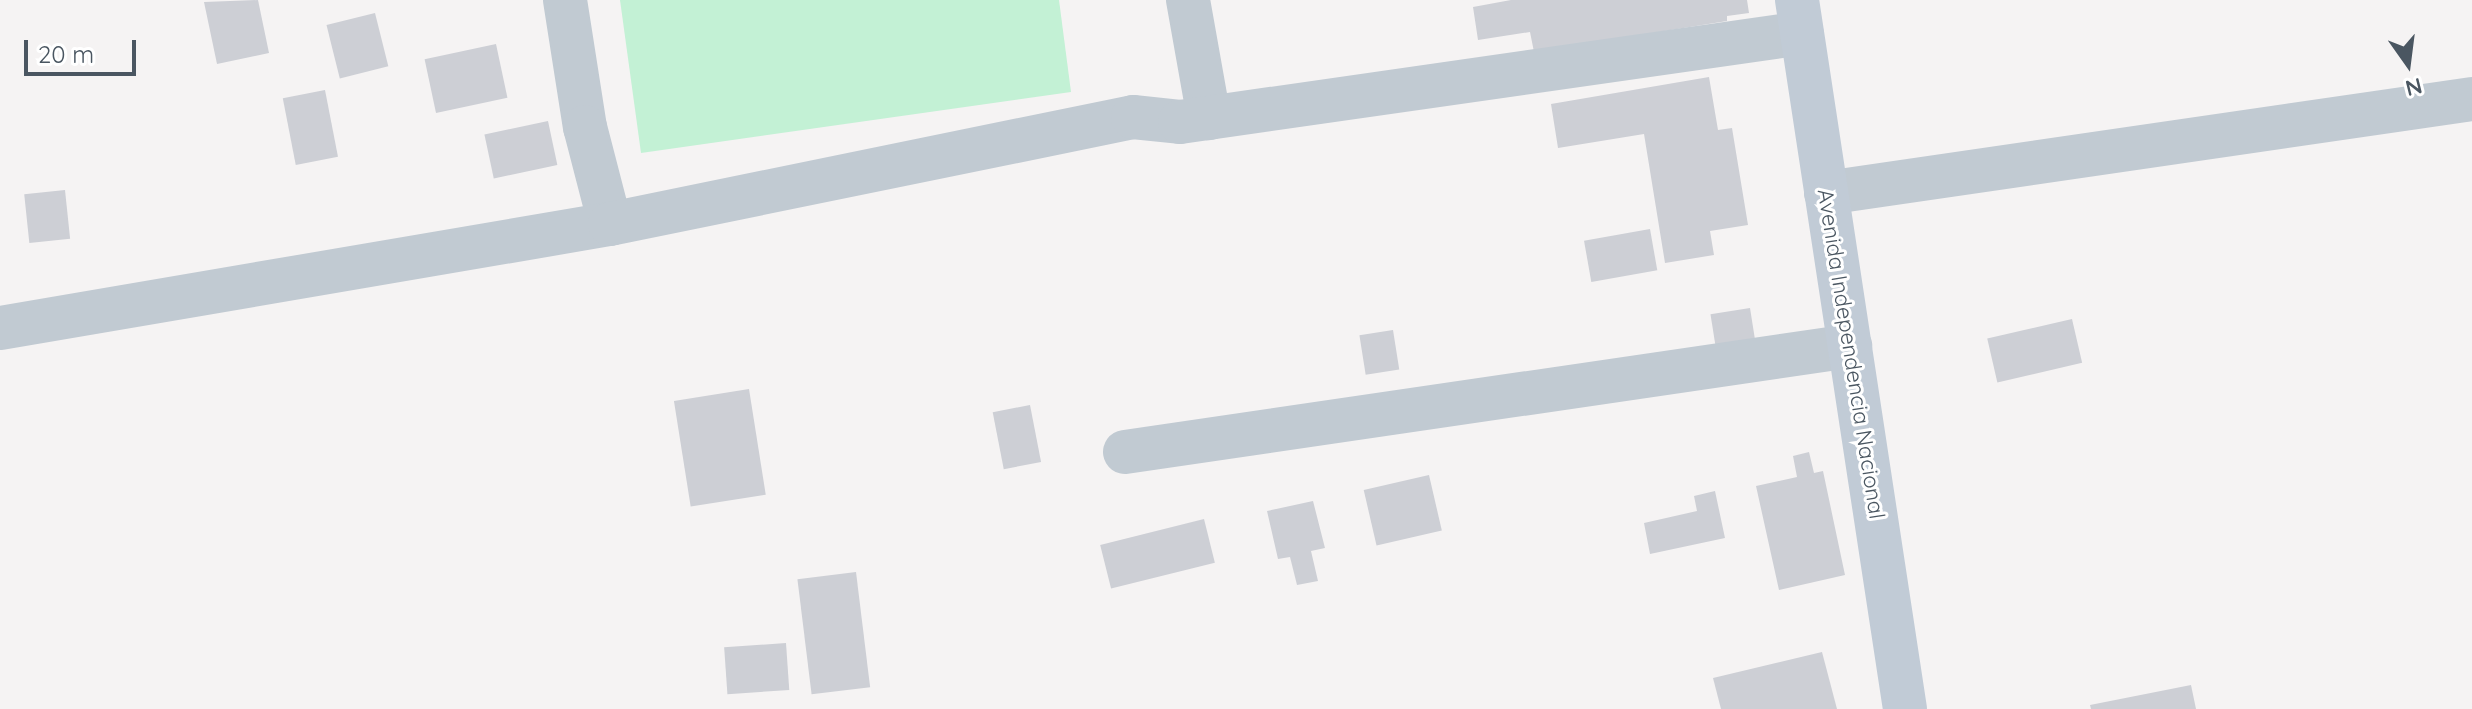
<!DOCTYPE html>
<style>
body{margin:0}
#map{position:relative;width:2472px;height:709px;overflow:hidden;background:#f5f3f3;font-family:Quicksand,sans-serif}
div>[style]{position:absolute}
.green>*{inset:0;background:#c3f1d5}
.building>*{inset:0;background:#cdcfd5;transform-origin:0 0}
.minor>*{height:44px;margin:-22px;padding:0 22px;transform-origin:22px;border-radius:22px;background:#c1cad2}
.secondary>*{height:44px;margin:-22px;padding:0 22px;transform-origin:22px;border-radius:22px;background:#c1cbd6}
span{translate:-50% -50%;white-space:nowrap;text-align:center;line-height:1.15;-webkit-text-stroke:6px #fff;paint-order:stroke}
.street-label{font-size:22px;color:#4a5661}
.north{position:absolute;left:2368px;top:24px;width:80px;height:80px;-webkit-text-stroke:6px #fff;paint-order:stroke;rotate:166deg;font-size:22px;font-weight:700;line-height:32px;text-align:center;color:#4a5661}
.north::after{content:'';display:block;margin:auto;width:28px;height:36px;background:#4a5661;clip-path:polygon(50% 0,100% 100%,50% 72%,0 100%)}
.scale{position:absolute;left:24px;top:40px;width:112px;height:36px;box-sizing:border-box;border:4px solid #4a5661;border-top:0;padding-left:10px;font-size:24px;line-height:28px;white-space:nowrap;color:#4a5661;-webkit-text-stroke:6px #fff;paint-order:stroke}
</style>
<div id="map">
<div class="green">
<i style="clip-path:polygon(620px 0,1059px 0,1071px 92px,641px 153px)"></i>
</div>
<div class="building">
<i style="clip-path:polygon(258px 0,269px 53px,217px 64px,204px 2px)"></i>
<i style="clip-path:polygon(1511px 0,1747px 0,1749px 13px,1727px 16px,1727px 21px,1534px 52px,1530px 32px,1478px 40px,1473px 7px)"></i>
<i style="left:375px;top:13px;width:55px;height:50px;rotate:76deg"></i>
<i style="left:496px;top:44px;width:55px;height:73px;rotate:78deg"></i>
<i style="clip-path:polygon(1709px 77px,1718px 130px,1732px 128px,1748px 225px,1710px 231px,1714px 255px,1665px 263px,1644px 134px,1558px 148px,1551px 104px)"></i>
<i style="left:325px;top:90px;width:68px;height:43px;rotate:79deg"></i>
<i style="left:548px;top:121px;width:45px;height:65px;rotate:78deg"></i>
<i style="left:65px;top:190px;width:49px;height:41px;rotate:84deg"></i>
<i style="left:1650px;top:229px;width:42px;height:67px;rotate:80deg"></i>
<i style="left:1750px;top:308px;width:45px;height:40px;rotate:81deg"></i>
<i style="left:2072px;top:319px;width:45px;height:87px;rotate:77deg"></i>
<i style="left:1393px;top:330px;width:40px;height:34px;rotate:81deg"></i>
<i style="left:749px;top:389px;width:107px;height:76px;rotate:81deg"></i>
<i style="left:1030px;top:405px;width:58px;height:38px;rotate:79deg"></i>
<i style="clip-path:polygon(1809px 452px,1814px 473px,1823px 471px,1845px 575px,1779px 590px,1756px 486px,1797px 477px,1793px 456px)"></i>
<i style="left:1429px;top:475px;width:57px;height:67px;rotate:77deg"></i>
<i style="clip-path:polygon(1715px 491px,1725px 538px,1650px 554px,1644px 523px,1697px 511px,1694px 496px)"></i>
<i style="clip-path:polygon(1313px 501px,1325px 548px,1311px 551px,1318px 581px,1297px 585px,1290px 557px,1278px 559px,1267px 511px)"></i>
<i style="left:1204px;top:519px;width:45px;height:107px;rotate:76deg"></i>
<i style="left:856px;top:572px;width:116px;height:59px;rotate:83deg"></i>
<i style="left:786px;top:643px;width:47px;height:62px;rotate:86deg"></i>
<i style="clip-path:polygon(1822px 652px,1837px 709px,1721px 709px,1713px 678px)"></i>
<i style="clip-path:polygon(2191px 685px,2196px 709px,2091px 709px,2090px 705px)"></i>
</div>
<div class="minor">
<i style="left:565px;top:0;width:129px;rotate:81.1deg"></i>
<i style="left:585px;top:127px;width:100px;rotate:75.5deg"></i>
<i style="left:1188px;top:0;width:120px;rotate:79.9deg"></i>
<i style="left:1826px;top:193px;width:653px;rotate:-8.28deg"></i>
<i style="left:0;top:328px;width:619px;rotate:-9.68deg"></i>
<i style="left:610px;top:224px;width:534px;rotate:-11.56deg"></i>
<i style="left:1133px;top:117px;width:47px;rotate:6.1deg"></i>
<i style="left:1180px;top:122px;width:628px;rotate:-8.14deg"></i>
<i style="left:1125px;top:452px;width:733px;rotate:-8.32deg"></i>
</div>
<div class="secondary">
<i style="left:1797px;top:0;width:717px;rotate:81.34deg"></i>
</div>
<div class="street-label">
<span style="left:1851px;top:354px;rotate:81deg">Avenida Independencia Nacional</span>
</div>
<div class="north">N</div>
<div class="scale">20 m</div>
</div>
